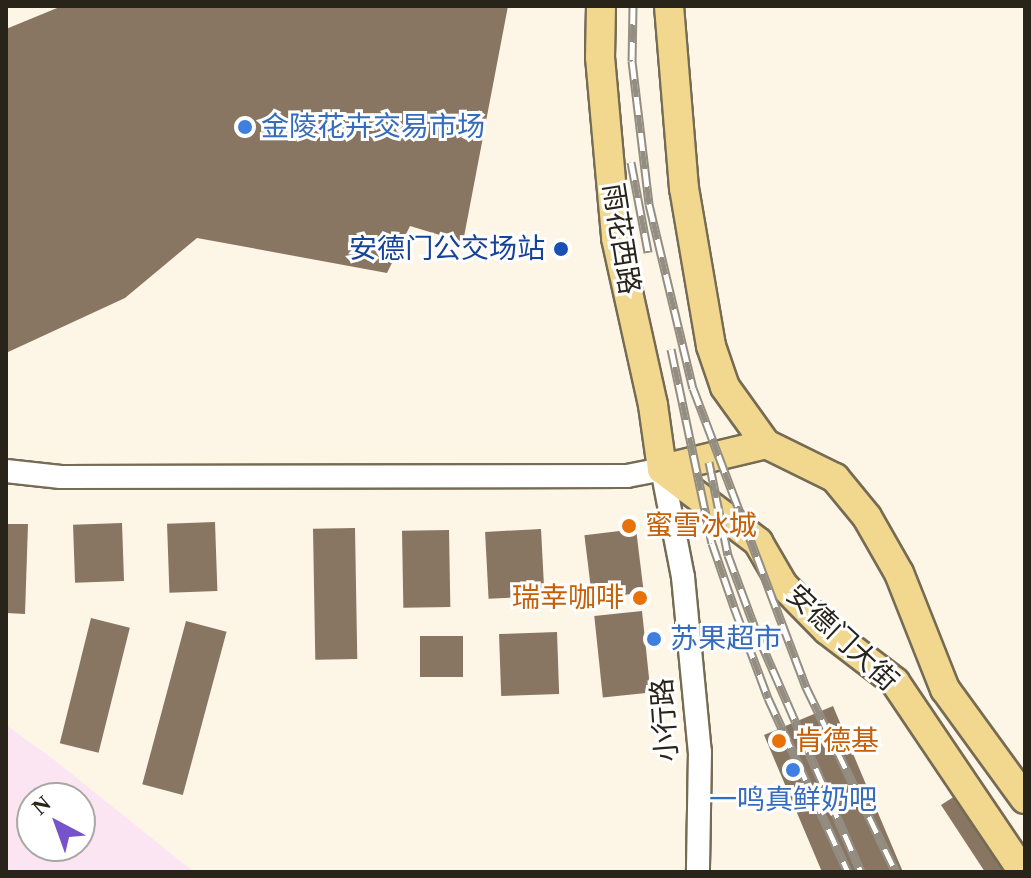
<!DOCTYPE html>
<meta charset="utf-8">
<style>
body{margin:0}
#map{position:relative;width:1031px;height:878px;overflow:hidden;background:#fdf6e7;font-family:"Times New Roman","Noto Sans SC",serif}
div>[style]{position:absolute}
.education>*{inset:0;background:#fce5f2}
.building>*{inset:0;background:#887663;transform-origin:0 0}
.roads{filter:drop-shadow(2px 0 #766b54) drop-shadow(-2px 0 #766b54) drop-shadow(0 2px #766b54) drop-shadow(0 -2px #766b54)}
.tertiary>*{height:22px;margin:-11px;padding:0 11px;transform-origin:11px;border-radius:11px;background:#fff}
.primary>*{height:28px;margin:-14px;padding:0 14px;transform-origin:14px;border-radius:14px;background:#f2d88e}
.rail>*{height:9px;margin-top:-4.5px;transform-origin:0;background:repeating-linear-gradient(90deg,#fff 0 18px,#938e81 0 36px);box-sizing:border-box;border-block:2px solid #938e81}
.dots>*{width:22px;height:22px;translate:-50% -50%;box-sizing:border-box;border:4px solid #fff;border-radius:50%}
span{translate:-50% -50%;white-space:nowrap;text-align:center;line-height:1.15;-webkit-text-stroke:6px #fff;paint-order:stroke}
.shop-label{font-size:28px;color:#366cbe}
.left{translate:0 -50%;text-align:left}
.street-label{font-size:28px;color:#28241a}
.transit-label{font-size:28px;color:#164399}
.right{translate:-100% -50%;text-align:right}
.food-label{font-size:28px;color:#c56008}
.frame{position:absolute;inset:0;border:8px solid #28241a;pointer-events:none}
.north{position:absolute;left:16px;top:782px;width:80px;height:80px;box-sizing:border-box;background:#fff;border:2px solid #a9a7a3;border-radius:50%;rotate:319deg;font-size:22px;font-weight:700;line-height:32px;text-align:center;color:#28241a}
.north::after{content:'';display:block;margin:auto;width:28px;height:36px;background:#7652cb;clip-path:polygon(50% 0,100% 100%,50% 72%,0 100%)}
</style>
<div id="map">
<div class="education">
<i style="clip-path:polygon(evenodd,6px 725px,53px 759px,194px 872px,6px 872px,6px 725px,32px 798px,80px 798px,80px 846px,32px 846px,32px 798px)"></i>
</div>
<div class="building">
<i style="clip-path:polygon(62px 6px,508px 6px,463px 242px,410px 226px,387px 273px,197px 238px,125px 298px,6px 353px,6px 29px)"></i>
<i style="left:215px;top:522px;width:69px;height:48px;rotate:88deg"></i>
<i style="left:122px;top:523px;width:58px;height:49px;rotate:88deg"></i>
<i style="clip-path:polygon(6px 524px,28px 524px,25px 614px,6px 613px)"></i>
<i style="left:355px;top:528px;width:131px;height:42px;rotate:89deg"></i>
<i style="left:541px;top:529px;width:67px;height:56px;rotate:87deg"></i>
<i style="left:636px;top:529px;width:64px;height:52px;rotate:83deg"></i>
<i style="left:449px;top:530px;width:77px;height:47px;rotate:89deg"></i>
<i style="left:642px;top:611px;width:82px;height:48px;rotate:84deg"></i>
<i style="left:91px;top:618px;width:40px;height:129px;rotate:14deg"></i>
<i style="left:186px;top:621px;width:42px;height:169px;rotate:15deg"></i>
<i style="left:557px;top:632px;width:62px;height:58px;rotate:88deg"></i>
<i style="left:420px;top:636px;width:43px;height:41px"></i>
<i style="clip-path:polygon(833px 706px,862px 775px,903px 872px,822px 872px,764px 735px)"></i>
<i style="clip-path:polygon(980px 780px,1025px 848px,1025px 872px,985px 872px,941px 805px)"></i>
</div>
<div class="roads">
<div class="tertiary">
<i style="left:6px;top:471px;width:55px;rotate:6.2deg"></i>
<i style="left:61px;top:477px;width:566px;rotate:-0.1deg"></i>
<i style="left:627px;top:476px;width:36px;rotate:-11deg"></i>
<i style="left:662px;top:469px;width:110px;rotate:79deg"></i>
<i style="left:683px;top:577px;width:176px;rotate:84.5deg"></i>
<i style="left:700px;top:752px;width:120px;rotate:91deg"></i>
</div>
<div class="primary">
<i style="left:601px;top:6px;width:51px;rotate:91.1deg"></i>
<i style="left:600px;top:57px;width:182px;rotate:84.9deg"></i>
<i style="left:616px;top:238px;width:171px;rotate:77.5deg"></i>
<i style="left:653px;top:405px;width:65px;rotate:82deg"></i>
<i style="left:669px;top:6px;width:183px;rotate:85.3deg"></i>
<i style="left:684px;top:188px;width:160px;rotate:80.3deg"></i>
<i style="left:711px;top:346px;width:43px;rotate:71.1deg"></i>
<i style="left:725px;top:387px;width:70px;rotate:54.3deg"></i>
<i style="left:766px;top:444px;width:77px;rotate:26.2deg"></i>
<i style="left:835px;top:478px;width:50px;rotate:50.6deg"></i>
<i style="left:867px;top:517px;width:64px;rotate:60.3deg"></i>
<i style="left:899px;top:573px;width:125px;rotate:68.4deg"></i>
<i style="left:945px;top:689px;width:136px;rotate:54deg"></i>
<i style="left:662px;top:469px;width:121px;rotate:37.2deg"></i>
<i style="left:758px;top:542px;width:50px;rotate:59.8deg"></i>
<i style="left:783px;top:585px;width:63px;rotate:45.6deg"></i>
<i style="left:827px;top:630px;width:86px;rotate:37.4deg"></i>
<i style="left:895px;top:682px;width:229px;rotate:56deg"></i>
<i style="left:662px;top:469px;width:107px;rotate:-13.5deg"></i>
</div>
</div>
<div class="rail">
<i style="left:633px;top:6px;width:55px;rotate:91deg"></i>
<i style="left:632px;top:61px;width:144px;rotate:83.2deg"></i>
<i style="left:649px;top:204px;width:189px;rotate:76.6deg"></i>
<i style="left:693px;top:388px;width:320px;rotate:69.3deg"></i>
<i style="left:806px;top:687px;width:206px;rotate:64.1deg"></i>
<i style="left:631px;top:162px;width:92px;rotate:79.3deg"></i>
<i style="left:671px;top:349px;width:198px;rotate:78.1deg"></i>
<i style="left:712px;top:543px;width:68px;rotate:71deg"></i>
<i style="left:734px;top:607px;width:97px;rotate:69.5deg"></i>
<i style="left:768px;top:698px;width:192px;rotate:65.3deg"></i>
<i style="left:709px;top:462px;width:95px;rotate:78.5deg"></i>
<i style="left:728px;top:555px;width:86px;rotate:69.7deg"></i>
<i style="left:758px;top:636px;width:257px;rotate:66.4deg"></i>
</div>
<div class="dots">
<i style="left:245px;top:127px;background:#3f7fe0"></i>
<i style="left:561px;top:249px;background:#1a4fb4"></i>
<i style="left:629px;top:526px;background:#e8710a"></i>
<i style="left:640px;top:598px;background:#e8710a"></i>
<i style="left:654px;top:639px;background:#3f7fe0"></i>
<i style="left:779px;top:741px;background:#e8710a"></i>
<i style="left:793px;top:770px;background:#3f7fe0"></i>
</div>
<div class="shop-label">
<span class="left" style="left:261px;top:127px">金陵花卉交易市场</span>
<span class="left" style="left:670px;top:639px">苏果超市</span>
<span style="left:793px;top:800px">一鸣真鲜奶吧</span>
</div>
<div class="street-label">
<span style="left:621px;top:239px;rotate:81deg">雨花西路</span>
<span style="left:842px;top:638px;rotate:43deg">安德门大街</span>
<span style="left:665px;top:720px;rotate:-94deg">小行路</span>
</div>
<div class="transit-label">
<span class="right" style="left:545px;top:249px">安德门公交场站</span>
</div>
<div class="food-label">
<span class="left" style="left:645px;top:526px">蜜雪冰城</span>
<span class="right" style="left:624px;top:598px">瑞幸咖啡</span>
<span class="left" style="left:795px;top:741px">肯德基</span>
</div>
<div class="frame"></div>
<div class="north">N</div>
</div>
